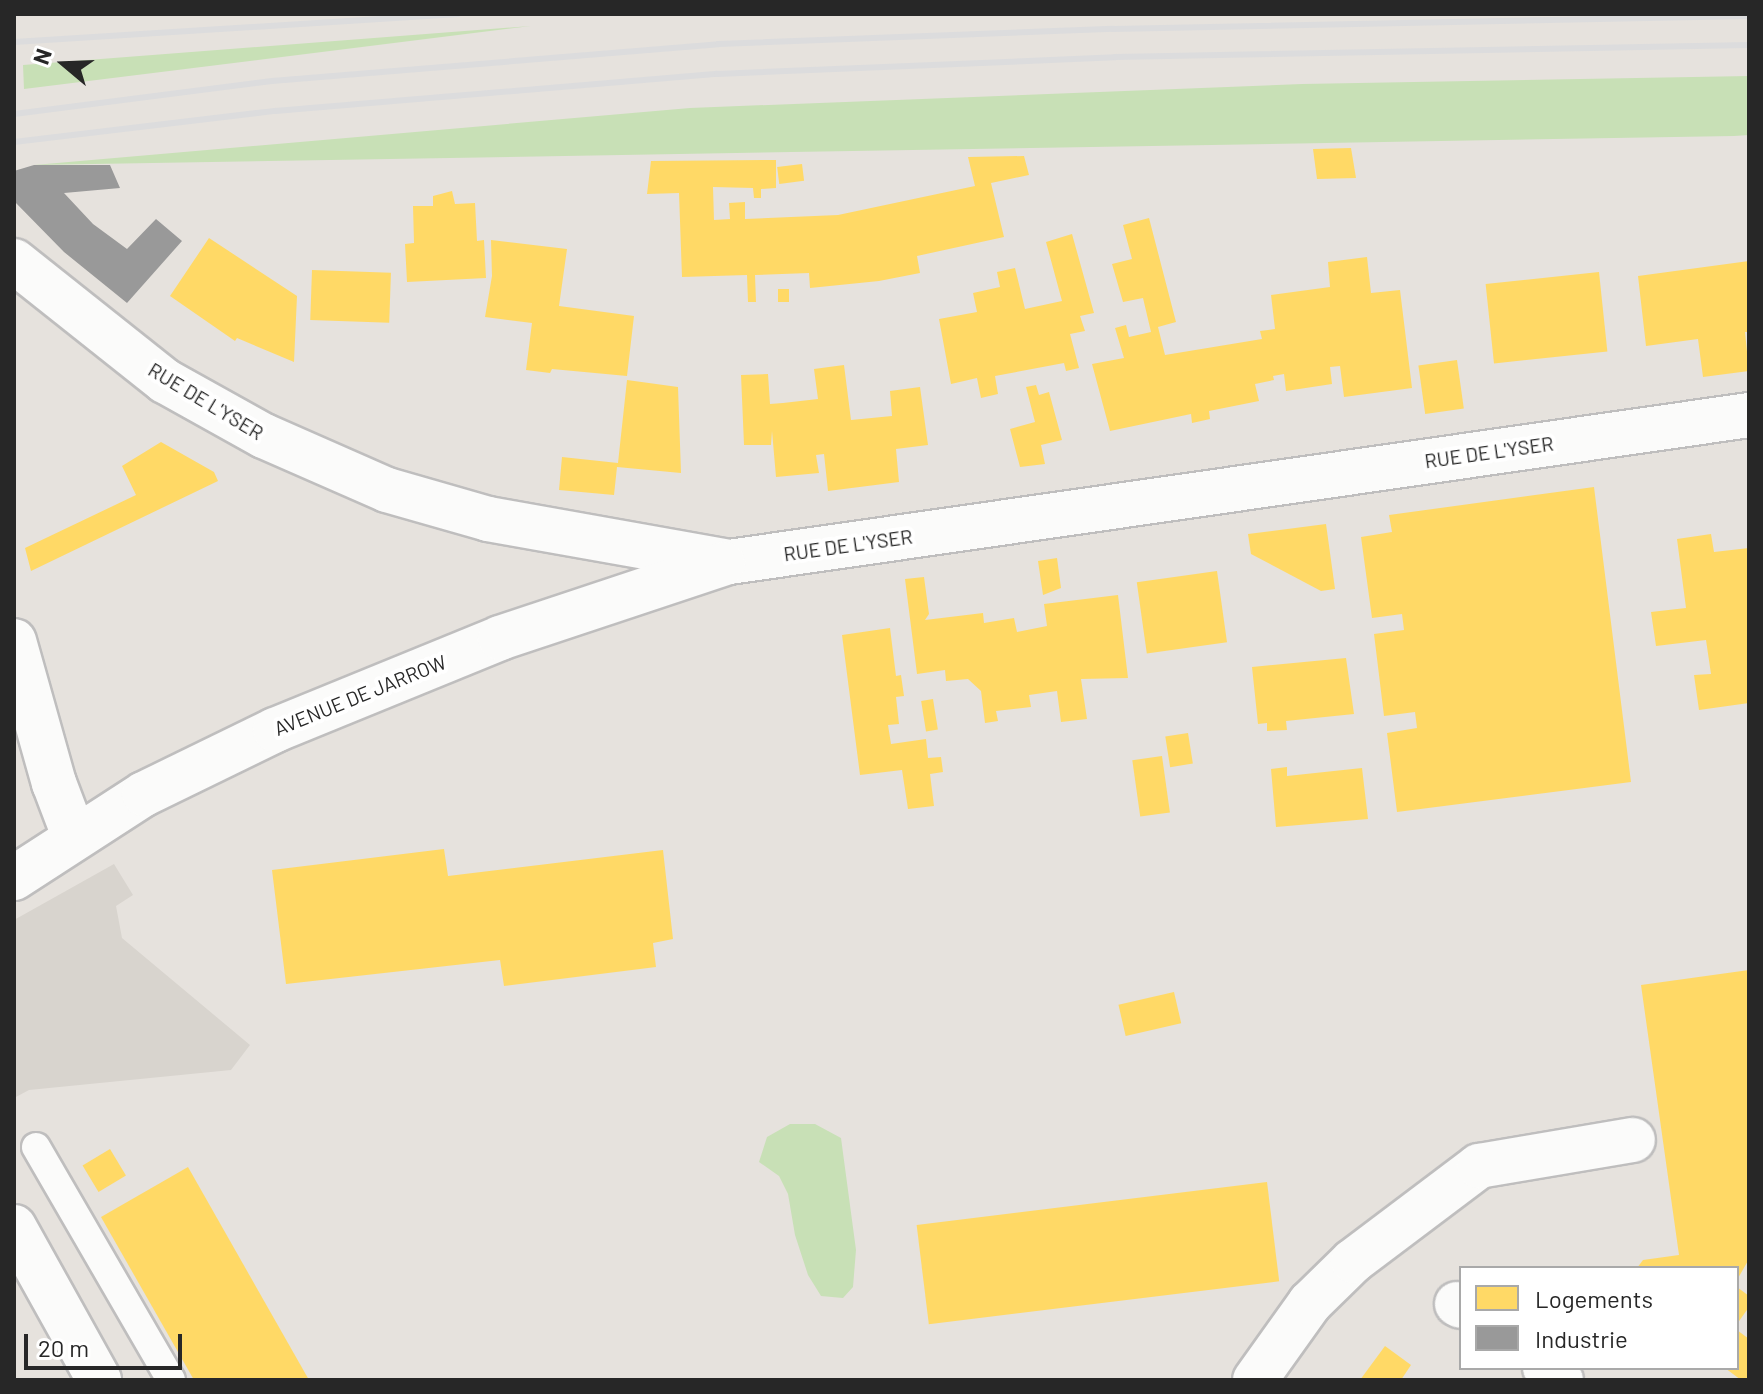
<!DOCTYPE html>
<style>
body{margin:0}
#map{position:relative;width:1763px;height:1394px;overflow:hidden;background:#e6e2dd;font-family:Barlow,sans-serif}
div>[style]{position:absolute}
.green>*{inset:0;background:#c8e0b6}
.plaza>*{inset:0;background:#d8d4ce}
.homes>*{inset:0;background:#ffd966;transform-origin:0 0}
.industry>*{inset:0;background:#999}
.roads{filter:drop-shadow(2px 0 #bfbebe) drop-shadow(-2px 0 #bfbebe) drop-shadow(0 2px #bfbebe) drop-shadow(0 -2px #bfbebe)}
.lane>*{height:28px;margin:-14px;padding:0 14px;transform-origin:14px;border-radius:14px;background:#fbfbfa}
.street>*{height:44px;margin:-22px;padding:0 22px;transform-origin:22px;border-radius:22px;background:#fbfbfa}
.rail>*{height:6px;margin:-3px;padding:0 3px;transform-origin:3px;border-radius:3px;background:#dcdcdd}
span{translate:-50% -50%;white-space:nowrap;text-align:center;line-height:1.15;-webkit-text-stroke:8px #fff;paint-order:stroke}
.street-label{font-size:20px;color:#272727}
.frame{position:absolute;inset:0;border:16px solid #272727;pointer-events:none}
.legend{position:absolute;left:1459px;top:1266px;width:280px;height:104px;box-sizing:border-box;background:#fff;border:2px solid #a9a9a9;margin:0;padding:10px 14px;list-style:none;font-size:24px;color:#272727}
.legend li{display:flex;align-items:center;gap:16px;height:40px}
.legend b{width:40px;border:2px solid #a9a9a9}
.north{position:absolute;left:24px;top:24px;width:80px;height:80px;-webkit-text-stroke:6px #fff;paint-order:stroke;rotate:289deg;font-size:22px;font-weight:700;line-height:32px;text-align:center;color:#272727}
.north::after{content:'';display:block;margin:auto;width:28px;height:36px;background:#272727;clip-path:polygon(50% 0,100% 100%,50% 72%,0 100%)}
.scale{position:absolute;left:24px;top:1334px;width:158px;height:36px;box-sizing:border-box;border:4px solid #272727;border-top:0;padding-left:10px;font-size:24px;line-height:28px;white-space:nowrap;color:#272727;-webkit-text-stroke:6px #fff;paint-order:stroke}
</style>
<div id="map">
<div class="green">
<i style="clip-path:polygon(531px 26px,24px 89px,23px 65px)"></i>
<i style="clip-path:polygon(1749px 76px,1749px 135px,1734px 136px,34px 165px,690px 108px,1302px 84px)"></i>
<i style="clip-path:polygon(790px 1124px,815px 1124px,841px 1138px,856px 1250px,853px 1287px,843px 1298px,821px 1296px,808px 1275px,795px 1235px,788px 1194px,779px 1176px,759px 1162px,767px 1137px)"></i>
</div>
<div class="plaza">
<i style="clip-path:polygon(114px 864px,133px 895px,116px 906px,122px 938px,250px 1045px,231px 1070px,29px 1090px,14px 1098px,14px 920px)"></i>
</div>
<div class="homes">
<i style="clip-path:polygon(1351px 148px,1356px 178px,1317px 179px,1313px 149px)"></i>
<i style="clip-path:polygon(1024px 156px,1029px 175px,991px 183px,1004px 237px,917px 256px,920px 273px,879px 281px,810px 288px,809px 273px,755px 275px,756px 302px,748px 302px,747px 275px,682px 277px,679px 193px,647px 194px,651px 161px,776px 160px,776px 188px,761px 189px,761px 198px,754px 198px,753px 188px,713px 187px,714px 220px,730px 219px,729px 203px,745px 202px,745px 219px,838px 215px,975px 186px,968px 157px)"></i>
<i style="left:802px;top:164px;width:17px;height:25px;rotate:83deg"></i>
<i style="clip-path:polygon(452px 191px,455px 204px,475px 203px,477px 241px,484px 240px,486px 278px,407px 282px,405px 244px,414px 243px,413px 206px,433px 206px,433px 196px)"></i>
<i style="clip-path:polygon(1149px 218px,1176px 322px,1158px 327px,1165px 355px,1262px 339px,1260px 331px,1275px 329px,1271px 295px,1330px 287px,1328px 262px,1367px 257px,1371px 293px,1400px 290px,1412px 388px,1344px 397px,1340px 366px,1330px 367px,1332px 384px,1286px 391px,1284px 374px,1273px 376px,1274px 380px,1255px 384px,1259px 401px,1209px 411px,1210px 419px,1192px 423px,1191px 414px,1110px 431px,1092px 364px,1124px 358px,1115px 328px,1126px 325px,1129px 337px,1151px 332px,1143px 298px,1123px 302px,1112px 264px,1132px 259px,1123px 225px)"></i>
<i style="clip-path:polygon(1072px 234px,1094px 313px,1080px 316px,1085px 331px,1070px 334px,1079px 368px,1066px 371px,1064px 363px,995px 376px,998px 394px,981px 398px,977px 378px,951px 384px,939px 319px,977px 312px,973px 293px,1000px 287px,997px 272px,1015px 268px,1025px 309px,1062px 301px,1046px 242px)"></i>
<i style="clip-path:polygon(209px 238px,297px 296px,294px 362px,237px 338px,235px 341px,170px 296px)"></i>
<i style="clip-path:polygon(491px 240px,567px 249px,559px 306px,634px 316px,627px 376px,552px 369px,550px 373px,526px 370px,532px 323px,485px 317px,492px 276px)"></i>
<i style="clip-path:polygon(1749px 261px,1749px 332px,1745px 332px,1749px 371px,1703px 377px,1698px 339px,1646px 346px,1638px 276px)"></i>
<i style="left:312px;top:270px;width:79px;height:50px;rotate:2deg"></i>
<i style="left:1599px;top:272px;width:80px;height:114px;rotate:84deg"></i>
<i style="left:778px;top:289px;width:11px;height:13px"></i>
<i style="left:1457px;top:360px;width:49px;height:39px;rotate:82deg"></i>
<i style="clip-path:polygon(844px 365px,851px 420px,892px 416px,890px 391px,920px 387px,928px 445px,896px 449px,899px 482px,828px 491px,824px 454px,816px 455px,819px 473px,776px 477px,772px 431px,771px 445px,744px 445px,741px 375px,768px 374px,770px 404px,783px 403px,818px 399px,814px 369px)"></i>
<i style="clip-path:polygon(627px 380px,678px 387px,681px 473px,617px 467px,614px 495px,559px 490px,562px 457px,618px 463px)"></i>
<i style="clip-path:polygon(1036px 385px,1039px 395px,1049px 392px,1062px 440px,1041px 445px,1045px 464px,1020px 467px,1010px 429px,1035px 422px,1026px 387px)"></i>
<i style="clip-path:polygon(161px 442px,214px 472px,218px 481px,31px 571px,25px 548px,136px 495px,122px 466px)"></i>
<i style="clip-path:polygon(1594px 487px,1631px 782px,1397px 812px,1387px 733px,1417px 728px,1415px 712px,1384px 716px,1374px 634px,1404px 630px,1402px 614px,1372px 618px,1361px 537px,1392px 532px,1389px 515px)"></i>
<i style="clip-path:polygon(1326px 524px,1335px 589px,1321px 591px,1251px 554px,1248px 534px)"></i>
<i style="clip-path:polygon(1711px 534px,1714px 552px,1749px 548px,1749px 703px,1699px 710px,1694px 675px,1711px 674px,1706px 640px,1656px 646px,1651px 612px,1686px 608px,1677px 539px)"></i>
<i style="clip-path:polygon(1057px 558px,1061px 588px,1043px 595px,1038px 561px)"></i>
<i style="left:1217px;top:571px;width:72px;height:81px;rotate:82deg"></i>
<i style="clip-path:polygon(924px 577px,929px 614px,925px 620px,983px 613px,984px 623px,1014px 618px,1017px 632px,1047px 626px,1044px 604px,1118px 595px,1128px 678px,1081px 679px,1087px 719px,1061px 722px,1057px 691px,1029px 695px,1031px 707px,996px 711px,998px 721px,985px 723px,981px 691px,968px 679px,946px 681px,945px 670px,917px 674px,905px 579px)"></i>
<i style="clip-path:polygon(890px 628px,896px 676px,901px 675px,904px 696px,896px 697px,899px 724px,888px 725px,891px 744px,926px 739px,928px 758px,941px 757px,943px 772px,930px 774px,934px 806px,908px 809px,902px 770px,860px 775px,842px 635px)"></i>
<i style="clip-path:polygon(1346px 658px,1354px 714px,1286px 721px,1287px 730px,1267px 731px,1267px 723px,1258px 724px,1252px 667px)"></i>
<i style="left:933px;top:699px;width:31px;height:12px;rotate:81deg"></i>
<i style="left:1188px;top:733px;width:31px;height:23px;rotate:81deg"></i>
<i style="left:1162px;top:756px;width:57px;height:30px;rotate:82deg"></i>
<i style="clip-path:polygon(1287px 767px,1287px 776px,1362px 768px,1368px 819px,1276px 827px,1271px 769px)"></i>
<i style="clip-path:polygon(444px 849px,448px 876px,663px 850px,673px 939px,653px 943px,656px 967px,504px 986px,500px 960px,286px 984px,272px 870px)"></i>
<i style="clip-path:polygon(1749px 970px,1749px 1259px,1737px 1280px,1737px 1268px,1637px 1268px,1643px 1260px,1679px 1255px,1641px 985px)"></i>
<i style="left:1174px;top:992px;width:32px;height:57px;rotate:77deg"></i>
<i style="left:110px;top:1149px;width:31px;height:32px;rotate:59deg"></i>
<i style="clip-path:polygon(188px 1167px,309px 1380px,194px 1380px,101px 1217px)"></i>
<i style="left:1267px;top:1182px;width:100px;height:353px;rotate:83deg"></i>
<i style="clip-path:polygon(1737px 1287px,1749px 1296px,1749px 1307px,1737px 1324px)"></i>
<i style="clip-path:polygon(1737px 1330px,1749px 1339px,1749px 1380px,1741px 1380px,1725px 1368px,1737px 1368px)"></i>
<i style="clip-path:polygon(1385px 1346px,1411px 1365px,1401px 1380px,1360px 1380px)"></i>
</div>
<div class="industry">
<i style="clip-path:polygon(34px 165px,110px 165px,120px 188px,64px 193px,93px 224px,127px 249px,156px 219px,182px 241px,127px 303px,64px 252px,14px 201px,14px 171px)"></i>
</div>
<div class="roads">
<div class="lane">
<i style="left:36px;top:1147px;width:269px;rotate:59.9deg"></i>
</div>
<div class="street">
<i style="left:14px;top:261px;width:193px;rotate:38.5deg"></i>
<i style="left:165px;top:381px;width:113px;rotate:29.1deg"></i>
<i style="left:264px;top:436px;width:134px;rotate:23.7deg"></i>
<i style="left:387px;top:490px;width:105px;rotate:16deg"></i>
<i style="left:488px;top:519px;width:245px;rotate:10.1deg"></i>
<i style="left:729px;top:562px;width:1031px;rotate:-8.2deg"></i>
<i style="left:14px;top:641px;width:148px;rotate:74.3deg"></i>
<i style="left:54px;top:783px;width:57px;rotate:69.3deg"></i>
<i style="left:14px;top:878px;width:155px;rotate:-32.9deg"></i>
<i style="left:144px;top:794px;width:146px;rotate:-26deg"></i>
<i style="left:275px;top:730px;width:243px;rotate:-22.2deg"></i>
<i style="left:500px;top:638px;width:235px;rotate:-18.4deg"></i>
<i style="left:14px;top:1227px;width:175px;rotate:60.9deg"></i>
<i style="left:1457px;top:1304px;width:4px;rotate:27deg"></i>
<i style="left:1545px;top:1368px;width:20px;rotate:37deg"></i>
<i style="left:1255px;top:1380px;width:95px;rotate:-54.5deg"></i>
<i style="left:1310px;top:1303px;width:60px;rotate:-44.3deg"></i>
<i style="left:1353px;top:1261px;width:158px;rotate:-37deg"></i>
<i style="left:1479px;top:1166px;width:156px;rotate:-9.6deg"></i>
</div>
</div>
<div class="rail">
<i style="left:14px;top:42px;width:445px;rotate:-3.6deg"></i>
<i style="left:14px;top:114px;width:260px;rotate:-7.3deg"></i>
<i style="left:272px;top:81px;width:448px;rotate:-4.7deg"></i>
<i style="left:718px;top:44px;width:395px;rotate:-2.2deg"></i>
<i style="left:1113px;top:29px;width:636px;rotate:-1.17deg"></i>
<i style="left:14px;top:142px;width:263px;rotate:-6.8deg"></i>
<i style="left:275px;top:111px;width:444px;rotate:-4.8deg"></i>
<i style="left:717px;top:74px;width:398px;rotate:-2.4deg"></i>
<i style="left:1115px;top:57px;width:634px;rotate:-1.08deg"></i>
</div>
<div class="street-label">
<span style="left:206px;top:401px;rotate:31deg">RUE DE L'YSER</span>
<span style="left:1489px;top:452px;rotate:-8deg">RUE DE L'YSER</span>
<span style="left:848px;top:545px;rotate:-8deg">RUE DE L'YSER</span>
<span style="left:360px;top:695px;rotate:-22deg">AVENUE DE JARROW</span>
</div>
<div class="frame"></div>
<ul class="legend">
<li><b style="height:22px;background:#ffd966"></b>Logements</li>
<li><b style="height:22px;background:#999"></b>Industrie</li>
</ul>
<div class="north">N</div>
<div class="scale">20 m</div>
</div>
